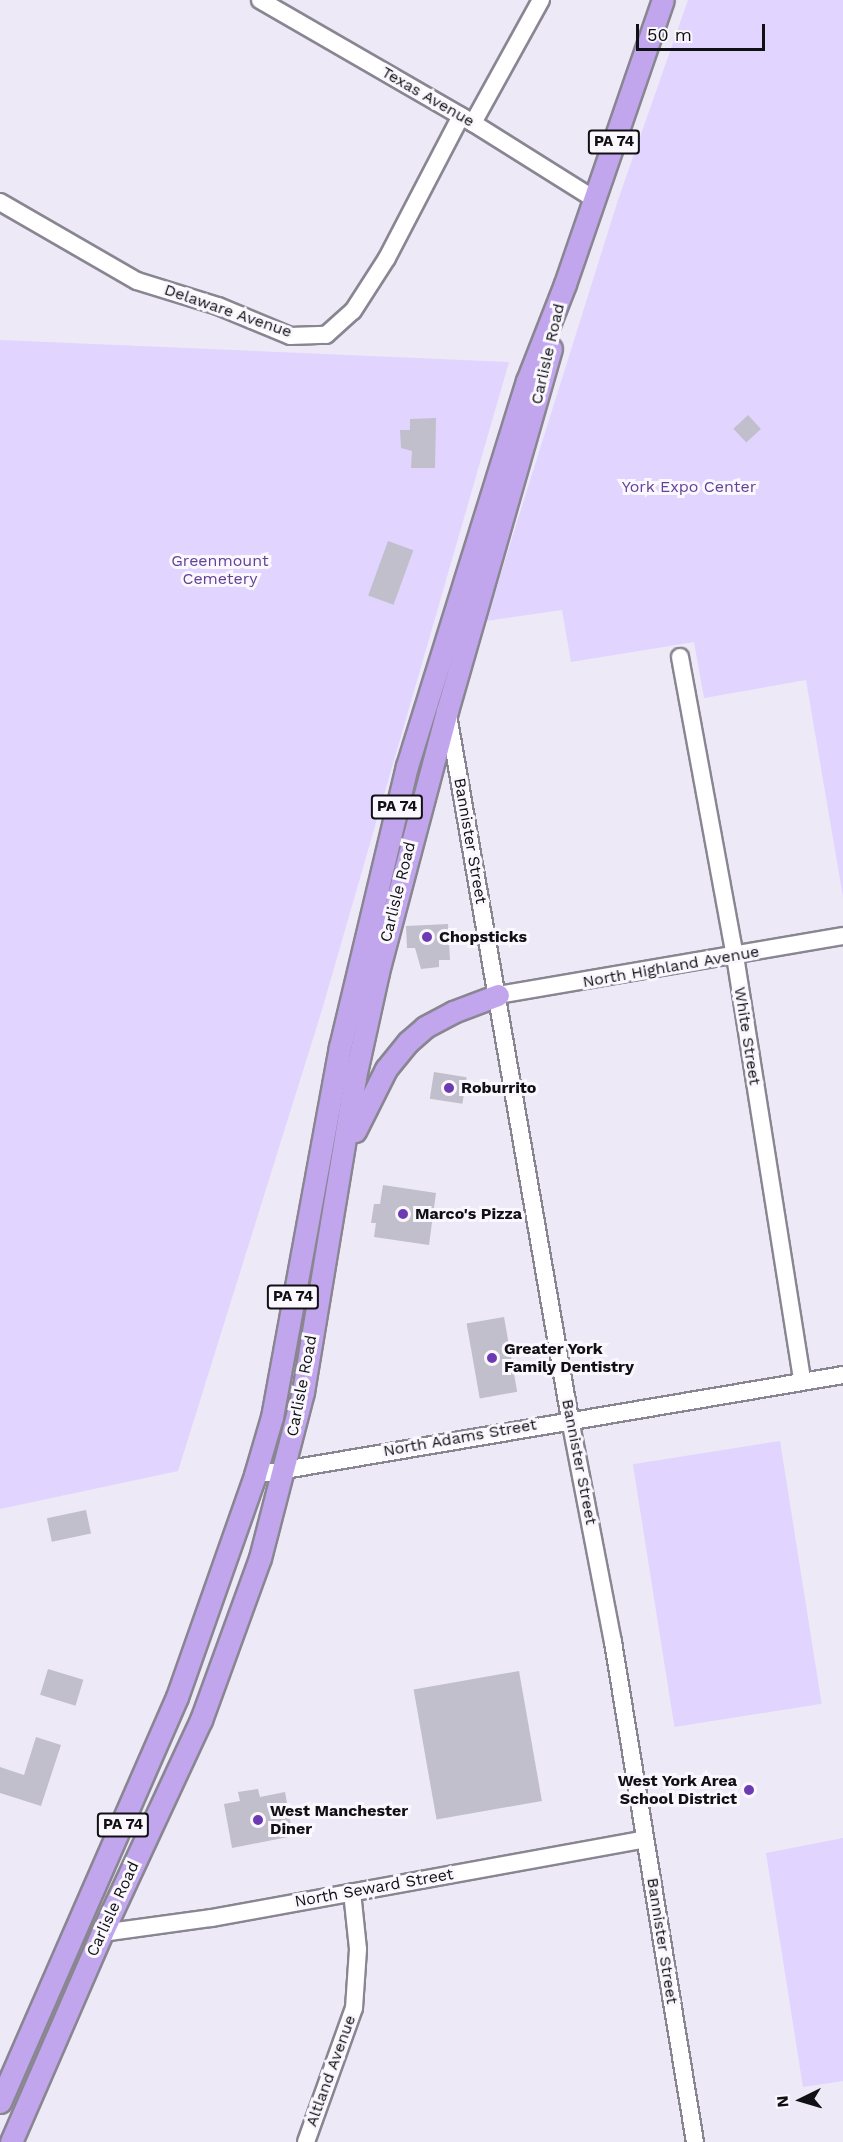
<!DOCTYPE html>
<style>
body{margin:0}
#map{position:relative;width:843px;height:2142px;overflow:hidden;background:#ede9f7;font-family:"Work Sans",sans-serif}
div>[style]{position:absolute}
.green>*{inset:0;background:#e1d4fe;transform-origin:0 0}
.building>*{inset:0;background:#c2bfcc;transform-origin:0 0}
.roads{filter:drop-shadow(2px 0 #898692) drop-shadow(-2px 0 #898692) drop-shadow(0 2px #898692) drop-shadow(0 -2px #898692)}
.minor>*{height:16px;margin:-8px;padding:0 8px;transform-origin:8px;border-radius:8px;background:#fff}
.major>*{height:21px;margin:-10.5px;padding:0 10.5px;transform-origin:10.5px;border-radius:10.5px;background:#c1a6ee}
.dots>*{width:16px;height:16px;translate:-50% -50%;box-sizing:border-box;border:3px solid #faf8fe;border-radius:50%}
span{translate:-50% -50%;white-space:nowrap;text-align:center;line-height:1.15;-webkit-text-stroke:6px #faf8fe;paint-order:stroke}
.shield-label span{padding:2px 4px;background:#faf8fe;border:2px solid;border-radius:4px;-webkit-text-stroke-width:0}
.shield-label{font-size:15px;color:#111014;font-weight:700}
.street-label{font-size:16px;color:#111014}
.park-label{font-size:16px;color:#634396}
.poi-label{font-size:16px;color:#111014;font-weight:700}
.left{translate:0 -50%;text-align:left}
.right{translate:-100% -50%;text-align:right}
.north{position:absolute;left:771px;top:2070px;width:60px;height:60px;-webkit-text-stroke:4px #faf8fe;paint-order:stroke;rotate:265deg;font-size:16px;font-weight:700;line-height:24px;text-align:center;color:#111014}
.north::after{content:'';display:block;margin:auto;width:21px;height:27px;background:#111014;clip-path:polygon(50% 0,100% 100%,50% 72%,0 100%)}
.scale{position:absolute;left:636px;top:24px;width:129px;height:27px;box-sizing:border-box;border:3px solid #111014;border-top:0;padding-left:8px;font-size:18px;line-height:21px;white-space:nowrap;color:#111014;-webkit-text-stroke:4px #faf8fe;paint-order:stroke}
</style>
<div id="map">
<div class="green">
<i style="clip-path:polygon(688px 0,843px 0,843px 897px,806px 680px,704px 698px,694px 642px,571px 662px,562px 610px,486px 621px,618px 200px)"></i>
<i style="clip-path:polygon(0 340px,509px 362px,321px 1013px,178px 1471px,0 1509px)"></i>
<i style="left:780px;top:1441px;width:266px;height:149px;rotate:81deg"></i>
<i style="clip-path:polygon(843px 1838px,843px 2081px,803px 2087px,766px 1853px)"></i>
</div>
<div class="building">
<i style="left:748px;top:415px;width:19px;height:20px;rotate:47deg"></i>
<i style="clip-path:polygon(436px 418px,435px 468px,411px 468px,412px 451px,401px 448px,400px 430px,410px 430px,410px 419px)"></i>
<i style="left:388px;top:541px;width:27px;height:58px;rotate:20deg"></i>
<i style="clip-path:polygon(448px 924px,450px 960px,439px 960px,439px 967px,421px 969px,415px 948px,407px 948px,406px 926px)"></i>
<i style="left:434px;top:1072px;width:33px;height:27px;rotate:9deg"></i>
<i style="clip-path:polygon(383px 1185px,436px 1193px,429px 1245px,374px 1237px,376px 1223px,371px 1223px,374px 1204px,380px 1204px)"></i>
<i style="left:504px;top:1317px;width:76px;height:38px;rotate:80deg"></i>
<i style="left:86px;top:1510px;width:24px;height:40px;rotate:78deg"></i>
<i style="left:48px;top:1669px;width:37px;height:27px;rotate:17deg"></i>
<i style="left:519px;top:1671px;width:132px;height:107px;rotate:80deg"></i>
<i style="clip-path:polygon(36px 1737px,61px 1745px,41px 1806px,0 1793px,0 1767px,24px 1775px)"></i>
<i style="clip-path:polygon(258px 1789px,260px 1797px,285px 1792px,293px 1836px,232px 1848px,224px 1804px,240px 1801px,238px 1792px)"></i>
</div>
<div class="roads">
<div class="minor">
<i style="left:260px;top:0;width:246px;rotate:30deg"></i>
<i style="left:473px;top:123px;width:143px;rotate:32.1deg"></i>
<i style="left:473px;top:123px;width:141px;rotate:-61.1deg"></i>
<i style="left:0;top:202px;width:158px;rotate:30deg"></i>
<i style="left:137px;top:281px;width:85px;rotate:17.2deg"></i>
<i style="left:218px;top:306px;width:78px;rotate:22.6deg"></i>
<i style="left:290px;top:336px;width:36px;rotate:-2deg"></i>
<i style="left:326px;top:335px;width:36px;rotate:-42deg"></i>
<i style="left:353px;top:311px;width:63px;rotate:-57.3deg"></i>
<i style="left:387px;top:258px;width:160px;rotate:-62.5deg"></i>
<i style="left:680px;top:657px;width:304px;rotate:79.6deg"></i>
<i style="left:735px;top:956px;width:430px;rotate:81deg"></i>
<i style="left:448px;top:715px;width:714px;rotate:80.17deg"></i>
<i style="left:570px;top:1419px;width:227px;rotate:79.1deg"></i>
<i style="left:613px;top:1642px;width:507px;rotate:80.69deg"></i>
<i style="left:498px;top:995px;width:350px;rotate:-9.7deg"></i>
<i style="left:255px;top:1475px;width:596px;rotate:-9.65deg"></i>
<i style="left:102px;top:1933px;width:111px;rotate:-7.8deg"></i>
<i style="left:212px;top:1918px;width:440px;rotate:-10.3deg"></i>
<i style="left:306px;top:2142px;width:142px;rotate:-70.3deg"></i>
<i style="left:354px;top:2008px;width:59px;rotate:-86.1deg"></i>
<i style="left:358px;top:1949px;width:57px;rotate:-96deg"></i>
</div>
<div class="major">
<i style="left:355px;top:1131px;width:69px;rotate:-63.4deg"></i>
<i style="left:386px;top:1069px;width:35px;rotate:-51deg"></i>
<i style="left:408px;top:1042px;width:23px;rotate:-41deg"></i>
<i style="left:425px;top:1027px;width:32px;rotate:-28deg"></i>
<i style="left:453px;top:1012px;width:48px;rotate:-20.7deg"></i>
<i style="left:0;top:2102px;width:442px;rotate:-66.4deg"></i>
<i style="left:177px;top:1697px;width:235px;rotate:-70.6deg"></i>
<i style="left:255px;top:1475px;width:60px;rotate:-73.7deg"></i>
<i style="left:272px;top:1417px;width:376px;rotate:-79.6deg"></i>
<i style="left:340px;top:1047px;width:289px;rotate:-76.6deg"></i>
<i style="left:407px;top:766px;width:403px;rotate:-72.7deg"></i>
<i style="left:527px;top:381px;width:104px;rotate:-68.6deg"></i>
<i style="left:565px;top:284px;width:300px;rotate:-71deg"></i>
<i style="left:11px;top:2142px;width:228px;rotate:-66.5deg"></i>
<i style="left:102px;top:1933px;width:235px;rotate:-65.1deg"></i>
<i style="left:201px;top:1720px;width:172px;rotate:-70deg"></i>
<i style="left:260px;top:1558px;width:171px;rotate:-75.5deg"></i>
<i style="left:303px;top:1392px;width:319px;rotate:-80.6deg"></i>
<i style="left:355px;top:1077px;width:107px;rotate:-77.6deg"></i>
<i style="left:378px;top:972px;width:270px;rotate:-75.2deg"></i>
<i style="left:447px;top:711px;width:377px;rotate:-74deg"></i>
</div>
</div>
<div class="dots">
<i style="left:427px;top:937px;background:#6d3ab2"></i>
<i style="left:449px;top:1088px;background:#6d3ab2"></i>
<i style="left:403px;top:1214px;background:#6d3ab2"></i>
<i style="left:492px;top:1358px;background:#6d3ab2"></i>
<i style="left:749px;top:1790px;background:#6d3ab2"></i>
<i style="left:258px;top:1820px;background:#6d3ab2"></i>
</div>
<div class="shield-label">
<span style="left:614px;top:142px">PA 74</span>
<span style="left:397px;top:807px">PA 74</span>
<span style="left:293px;top:1297px">PA 74</span>
<span style="left:123px;top:1825px">PA 74</span>
</div>
<div class="street-label">
<span style="left:428px;top:97px;rotate:30deg">Texas Avenue</span>
<span style="left:228px;top:311px;rotate:19deg">Delaware Avenue</span>
<span style="left:548px;top:354px;rotate:-77deg">Carlisle Road</span>
<span style="left:470px;top:841px;rotate:80deg">Bannister Street</span>
<span style="left:398px;top:892px;rotate:-76deg">Carlisle Road</span>
<span style="left:671px;top:967px;rotate:-10deg">North Highland Avenue</span>
<span style="left:747px;top:1036px;rotate:81deg">White Street</span>
<span style="left:302px;top:1386px;rotate:-79deg">Carlisle Road</span>
<span style="left:460px;top:1438px;rotate:-10deg">North Adams Street</span>
<span style="left:579px;top:1462px;rotate:79deg">Bannister Street</span>
<span style="left:374px;top:1888px;rotate:-10deg">North Seward Street</span>
<span style="left:113px;top:1909px;rotate:-65deg">Carlisle Road</span>
<span style="left:662px;top:1941px;rotate:81deg">Bannister Street</span>
<span style="left:331px;top:2071px;rotate:-70deg">Altland Avenue</span>
</div>
<div class="park-label">
<span style="left:689px;top:487px">York Expo Center</span>
<span style="left:220px;top:570px">Greenmount<br>Cemetery</span>
</div>
<div class="poi-label">
<span class="left" style="left:439px;top:937px">Chopsticks</span>
<span class="left" style="left:461px;top:1088px">Roburrito</span>
<span class="left" style="left:415px;top:1214px">Marco's Pizza</span>
<span class="left" style="left:504px;top:1358px">Greater York<br>Family Dentistry</span>
<span class="right" style="left:737px;top:1790px">West York Area<br>School District</span>
<span class="left" style="left:270px;top:1820px">West Manchester<br>Diner</span>
</div>
<div class="north">N</div>
<div class="scale">50 m</div>
</div>
